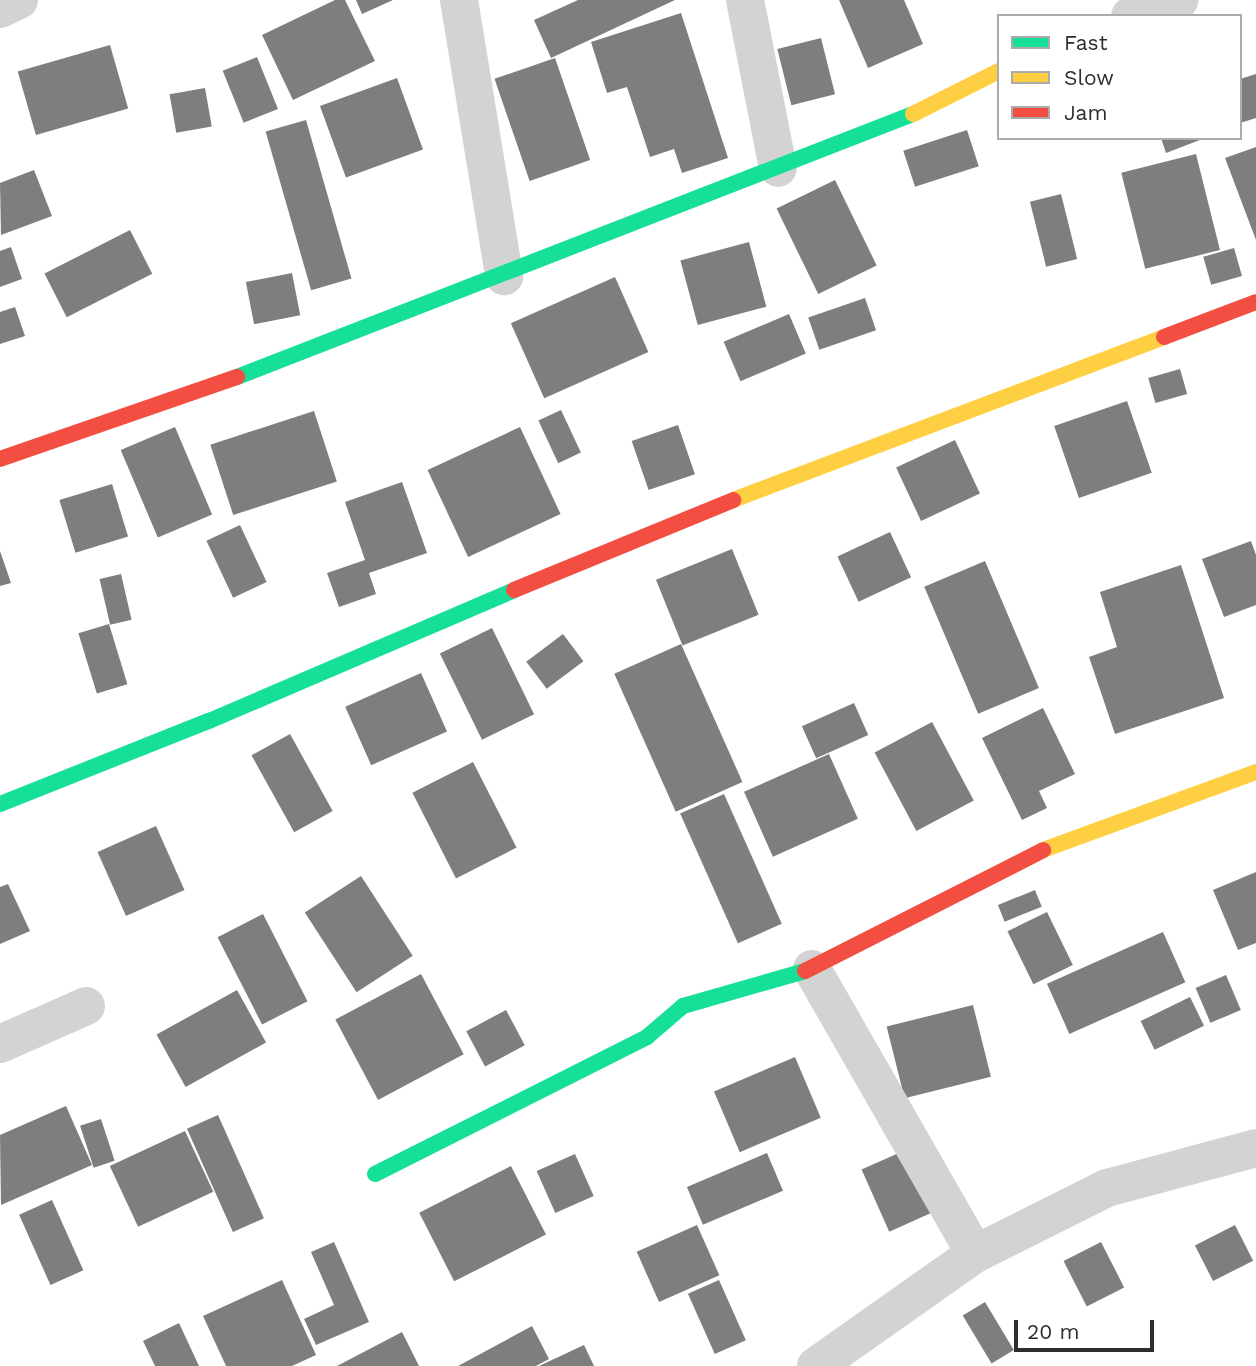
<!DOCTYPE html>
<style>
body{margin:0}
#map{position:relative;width:1256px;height:1366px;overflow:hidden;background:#fff;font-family:"Work Sans",sans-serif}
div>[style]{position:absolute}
.building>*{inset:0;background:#7e7e7e;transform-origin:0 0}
.street>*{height:38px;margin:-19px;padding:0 19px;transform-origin:19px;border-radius:19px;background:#d3d3d3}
.fast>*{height:16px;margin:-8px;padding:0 8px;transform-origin:8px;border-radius:8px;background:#16e098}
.slow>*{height:16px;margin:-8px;padding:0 8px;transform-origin:8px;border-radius:8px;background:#ffcf43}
.jam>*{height:16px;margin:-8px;padding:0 8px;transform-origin:8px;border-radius:8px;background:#f24e42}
span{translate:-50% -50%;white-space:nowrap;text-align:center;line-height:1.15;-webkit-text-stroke:7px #fff;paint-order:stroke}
.legend{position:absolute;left:997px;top:14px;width:245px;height:126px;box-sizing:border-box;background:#fff;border:2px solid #ababab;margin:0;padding:9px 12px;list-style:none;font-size:21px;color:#2e2e2e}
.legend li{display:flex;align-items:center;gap:14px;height:35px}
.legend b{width:35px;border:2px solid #ababab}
.scale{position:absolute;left:1014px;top:1320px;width:140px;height:32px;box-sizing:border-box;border:4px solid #2e2e2e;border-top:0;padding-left:9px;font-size:21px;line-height:24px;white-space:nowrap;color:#2e2e2e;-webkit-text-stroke:5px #fff;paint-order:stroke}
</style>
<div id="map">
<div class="building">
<i style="clip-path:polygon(335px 0,345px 0,375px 61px,293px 100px,262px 35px)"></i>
<i style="clip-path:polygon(356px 0,393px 0,362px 14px)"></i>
<i style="clip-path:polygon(578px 0,675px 0,551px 58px,534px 20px)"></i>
<i style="clip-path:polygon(839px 0,904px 0,923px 44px,868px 68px)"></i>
<i style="clip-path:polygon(681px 13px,728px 158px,682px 173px,674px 149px,650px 157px,627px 87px,607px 93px,591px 42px)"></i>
<i style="left:821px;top:38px;width:58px;height:45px;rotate:76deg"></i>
<i style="left:110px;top:45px;width:66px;height:96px;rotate:74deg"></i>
<i style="left:257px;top:57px;width:56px;height:37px;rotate:68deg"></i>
<i style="left:555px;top:58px;width:108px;height:64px;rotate:71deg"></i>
<i style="clip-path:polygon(1256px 74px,1256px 118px,1240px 123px,1240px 79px)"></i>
<i style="left:397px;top:78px;width:76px;height:82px;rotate:70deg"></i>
<i style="left:205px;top:88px;width:39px;height:36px;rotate:80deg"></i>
<i style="left:306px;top:120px;width:165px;height:42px;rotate:74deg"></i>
<i style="left:967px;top:130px;width:38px;height:67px;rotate:72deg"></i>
<i style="clip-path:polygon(1161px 138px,1205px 138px,1166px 153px)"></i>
<i style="clip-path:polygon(1256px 147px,1256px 240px,1225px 158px)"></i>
<i style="left:1196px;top:154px;width:99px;height:77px;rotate:76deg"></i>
<i style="clip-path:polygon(34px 170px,52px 216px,1px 235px,0 183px)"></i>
<i style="left:835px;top:180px;width:95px;height:65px;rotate:64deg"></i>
<i style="left:1061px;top:194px;width:67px;height:32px;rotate:76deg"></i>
<i style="left:130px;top:230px;width:49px;height:96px;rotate:63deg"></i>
<i style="left:749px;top:242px;width:67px;height:71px;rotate:75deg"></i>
<i style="clip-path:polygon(11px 247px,22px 279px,0 287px,0 251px)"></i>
<i style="left:1234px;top:248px;width:29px;height:32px;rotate:74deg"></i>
<i style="left:292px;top:273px;width:43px;height:47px;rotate:79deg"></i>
<i style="left:615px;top:277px;width:82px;height:114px;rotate:66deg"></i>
<i style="left:865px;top:298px;width:34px;height:60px;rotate:71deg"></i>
<i style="clip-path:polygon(15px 307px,25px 336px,0 344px,0 312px)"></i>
<i style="left:789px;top:314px;width:43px;height:71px;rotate:67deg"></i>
<i style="left:1180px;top:369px;width:26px;height:33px;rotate:74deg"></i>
<i style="left:1127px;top:401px;width:76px;height:77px;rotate:71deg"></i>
<i style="left:561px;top:410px;width:47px;height:25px;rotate:65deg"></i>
<i style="left:314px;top:411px;width:74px;height:109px;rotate:72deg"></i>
<i style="left:678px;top:425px;width:52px;height:49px;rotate:71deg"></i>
<i style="left:175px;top:427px;width:95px;height:59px;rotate:67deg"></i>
<i style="left:520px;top:427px;width:96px;height:102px;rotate:65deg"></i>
<i style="left:955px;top:440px;width:59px;height:65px;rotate:65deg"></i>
<i style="clip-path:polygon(402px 482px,427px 553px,369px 573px,376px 594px,339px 607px,327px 573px,365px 560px,345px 502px)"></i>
<i style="left:112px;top:484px;width:55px;height:55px;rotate:73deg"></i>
<i style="left:240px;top:525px;width:63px;height:37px;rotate:65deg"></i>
<i style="left:890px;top:532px;width:50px;height:58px;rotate:65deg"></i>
<i style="clip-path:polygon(1251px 541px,1256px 555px,1256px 605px,1224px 617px,1202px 559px)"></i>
<i style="left:732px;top:549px;width:71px;height:82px;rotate:68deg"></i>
<i style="clip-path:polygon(0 551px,11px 583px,0 586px)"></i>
<i style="left:985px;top:561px;width:138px;height:66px;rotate:67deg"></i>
<i style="clip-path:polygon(1181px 565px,1224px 698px,1115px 734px,1089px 657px,1117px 647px,1100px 592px)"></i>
<i style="left:121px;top:574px;width:47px;height:22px;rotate:77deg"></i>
<i style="left:109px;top:624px;width:63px;height:32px;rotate:73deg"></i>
<i style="left:492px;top:628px;width:96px;height:58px;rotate:64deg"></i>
<i style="left:563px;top:634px;width:34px;height:46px;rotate:53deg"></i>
<i style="left:681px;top:644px;width:151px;height:73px;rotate:66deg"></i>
<i style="left:421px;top:673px;width:64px;height:83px;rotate:66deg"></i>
<i style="left:854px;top:703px;width:35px;height:57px;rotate:66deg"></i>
<i style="clip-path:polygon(1043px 708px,1075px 774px,1039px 791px,1047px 808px,1022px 820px,982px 738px)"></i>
<i style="left:932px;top:722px;width:89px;height:65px;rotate:62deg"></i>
<i style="left:290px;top:734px;width:88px;height:44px;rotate:61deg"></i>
<i style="left:829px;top:754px;width:71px;height:93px;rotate:66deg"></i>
<i style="left:473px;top:762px;width:96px;height:68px;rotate:63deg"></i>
<i style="left:724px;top:794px;width:142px;height:48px;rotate:66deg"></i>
<i style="left:156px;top:826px;width:70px;height:64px;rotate:66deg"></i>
<i style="clip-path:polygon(1256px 872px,1256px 943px,1238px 950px,1213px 890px)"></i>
<i style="left:361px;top:876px;width:95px;height:67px;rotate:57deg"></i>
<i style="clip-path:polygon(8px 884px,30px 931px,0 944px,0 887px)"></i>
<i style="left:1035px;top:890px;width:18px;height:40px;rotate:68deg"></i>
<i style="left:1047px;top:912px;width:59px;height:44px;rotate:64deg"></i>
<i style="left:263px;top:914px;width:98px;height:51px;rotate:63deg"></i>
<i style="left:1163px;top:932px;width:55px;height:127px;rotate:66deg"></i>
<i style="left:421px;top:974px;width:91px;height:97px;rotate:62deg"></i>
<i style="left:1226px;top:975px;width:38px;height:33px;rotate:67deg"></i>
<i style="left:237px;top:990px;width:60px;height:92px;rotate:61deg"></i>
<i style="left:1190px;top:997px;width:32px;height:55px;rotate:64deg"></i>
<i style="left:973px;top:1005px;width:74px;height:89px;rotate:76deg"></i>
<i style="left:506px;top:1010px;width:40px;height:45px;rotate:62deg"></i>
<i style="left:795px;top:1057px;width:66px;height:88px;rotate:67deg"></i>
<i style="clip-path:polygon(66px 1106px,92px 1165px,1px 1205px,0 1135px)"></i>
<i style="left:218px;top:1115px;width:113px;height:34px;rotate:66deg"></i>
<i style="left:101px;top:1119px;width:44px;height:22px;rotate:72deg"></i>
<i style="left:185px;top:1131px;width:67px;height:83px;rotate:65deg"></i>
<i style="left:910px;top:1148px;width:68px;height:53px;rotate:66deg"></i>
<i style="left:767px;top:1153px;width:41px;height:87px;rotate:67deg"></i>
<i style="left:575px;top:1154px;width:46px;height:42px;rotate:66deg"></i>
<i style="left:511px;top:1166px;width:77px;height:103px;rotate:63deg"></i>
<i style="left:52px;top:1200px;width:77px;height:36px;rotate:66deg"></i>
<i style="left:697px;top:1225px;width:55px;height:66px;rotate:66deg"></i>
<i style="left:1235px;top:1225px;width:40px;height:45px;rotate:63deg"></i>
<i style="clip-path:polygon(334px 1242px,369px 1322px,316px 1345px,304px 1319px,334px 1305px,311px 1252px)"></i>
<i style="left:1101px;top:1242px;width:51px;height:42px;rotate:63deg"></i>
<i style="clip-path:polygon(282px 1280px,316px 1355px,292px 1366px,226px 1366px,203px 1316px)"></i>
<i style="left:719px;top:1280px;width:66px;height:34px;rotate:66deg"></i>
<i style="left:985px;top:1302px;width:56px;height:26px;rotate:59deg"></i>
<i style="clip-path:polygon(179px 1323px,199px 1366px,155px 1366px,143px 1341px)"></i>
<i style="clip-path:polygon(532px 1326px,549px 1359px,536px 1366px,458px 1366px)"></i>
<i style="clip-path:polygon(402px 1332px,419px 1366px,337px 1366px)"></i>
<i style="clip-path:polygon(584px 1345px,594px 1366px,539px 1366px)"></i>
</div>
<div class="street">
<i style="left:459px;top:0;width:280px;rotate:80.7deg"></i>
<i style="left:745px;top:0;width:171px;rotate:78.9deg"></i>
<i style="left:0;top:9px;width:21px;rotate:-25deg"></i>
<i style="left:1130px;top:16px;width:52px;rotate:-18.1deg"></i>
<i style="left:812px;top:969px;width:328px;rotate:60.2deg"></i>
<i style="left:0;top:1044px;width:94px;rotate:-23.8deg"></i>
<i style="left:816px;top:1366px;width:194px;rotate:-35.2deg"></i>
<i style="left:975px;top:1254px;width:148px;rotate:-26.6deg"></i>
<i style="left:1107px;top:1188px;width:154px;rotate:-15deg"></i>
</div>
<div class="fast">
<i style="left:237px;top:377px;width:725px;rotate:-21.26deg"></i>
<i style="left:0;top:804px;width:225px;rotate:-21.7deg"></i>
<i style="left:209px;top:721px;width:332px;rotate:-23.2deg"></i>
<i style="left:375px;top:1174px;width:305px;rotate:-26.7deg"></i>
<i style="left:647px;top:1037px;width:48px;rotate:-40.7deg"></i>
<i style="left:683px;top:1006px;width:127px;rotate:-16deg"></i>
</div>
<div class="slow">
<i style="left:913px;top:114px;width:96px;rotate:-26.6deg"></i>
<i style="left:733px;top:500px;width:461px;rotate:-20.7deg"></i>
<i style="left:1043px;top:850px;width:227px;rotate:-20.1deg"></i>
</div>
<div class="jam">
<i style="left:1164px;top:337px;width:98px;rotate:-20.8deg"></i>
<i style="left:0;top:459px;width:251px;rotate:-19.1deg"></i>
<i style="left:514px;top:590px;width:237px;rotate:-22.3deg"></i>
<i style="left:805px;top:971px;width:267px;rotate:-26.9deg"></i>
</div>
<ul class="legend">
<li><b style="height:9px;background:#16e098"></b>Fast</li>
<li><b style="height:9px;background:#ffcf43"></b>Slow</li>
<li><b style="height:9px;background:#f24e42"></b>Jam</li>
</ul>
<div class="scale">20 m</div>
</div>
